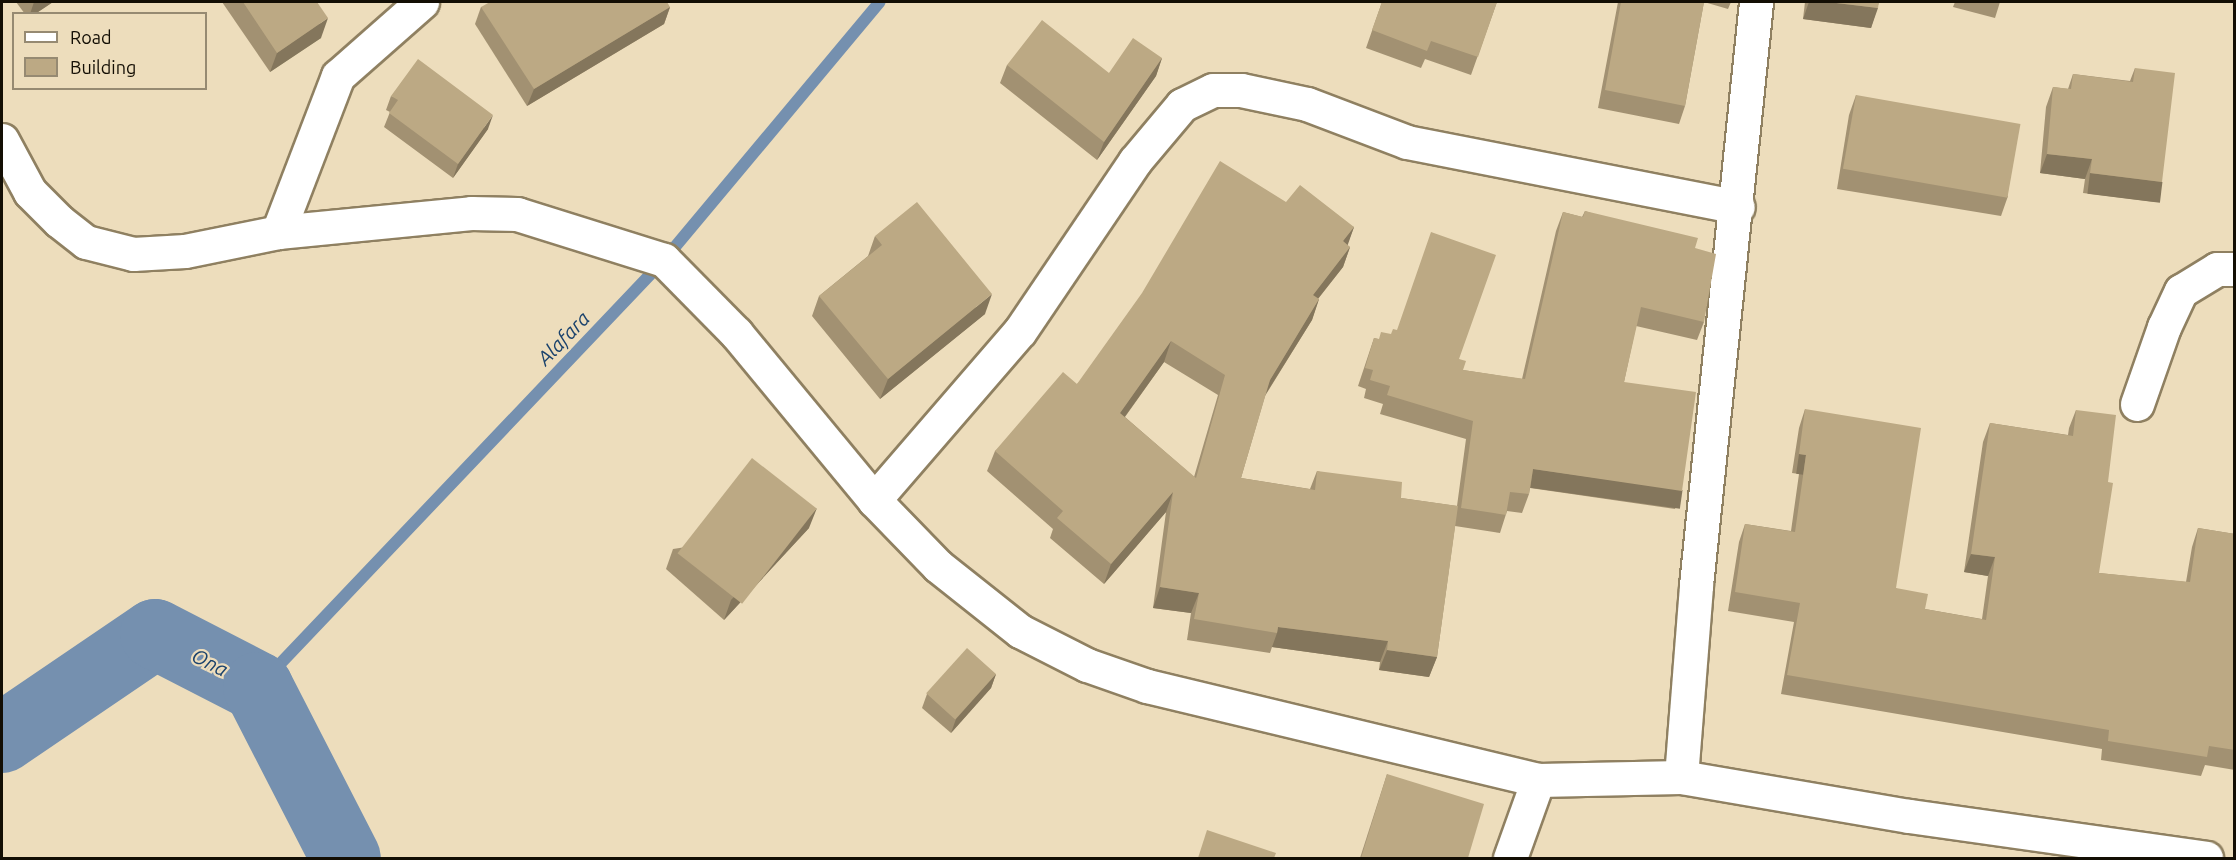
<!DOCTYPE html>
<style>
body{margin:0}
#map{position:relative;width:2236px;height:860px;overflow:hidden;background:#edddbc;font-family:Ubuntu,sans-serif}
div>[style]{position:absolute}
.stream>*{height:12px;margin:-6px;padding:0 6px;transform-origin:6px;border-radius:6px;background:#7590af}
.river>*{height:70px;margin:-35px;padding:0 35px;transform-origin:35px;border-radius:35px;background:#7590af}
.roads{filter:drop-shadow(2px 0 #8f8061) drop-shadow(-2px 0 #8f8061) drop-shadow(0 2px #8f8061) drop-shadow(0 -2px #8f8061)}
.street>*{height:33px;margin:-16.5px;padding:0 16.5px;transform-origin:16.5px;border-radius:16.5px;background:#fff}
.wall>*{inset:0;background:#a29172}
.shaded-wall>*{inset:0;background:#84765c;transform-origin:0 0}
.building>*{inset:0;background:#bca984;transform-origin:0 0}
span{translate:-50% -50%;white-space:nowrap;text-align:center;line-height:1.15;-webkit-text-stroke:4.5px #edddbc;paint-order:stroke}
.water-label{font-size:20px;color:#1a426c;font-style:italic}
.frame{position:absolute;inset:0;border:3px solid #130e04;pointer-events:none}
.legend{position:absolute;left:12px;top:12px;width:195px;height:78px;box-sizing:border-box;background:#edddbc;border:2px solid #968a72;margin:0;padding:8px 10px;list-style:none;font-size:18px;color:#130e04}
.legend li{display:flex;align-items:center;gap:12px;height:30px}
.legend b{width:30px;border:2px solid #968a72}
</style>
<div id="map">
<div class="stream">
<i style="left:258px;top:687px;width:589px;rotate:-46.44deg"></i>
<i style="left:664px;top:260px;width:336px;rotate:-50.1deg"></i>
</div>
<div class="river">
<i style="left:2px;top:738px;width:185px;rotate:-34.2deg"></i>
<i style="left:155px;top:634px;width:116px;rotate:27.2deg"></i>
<i style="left:258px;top:687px;width:192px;rotate:62.8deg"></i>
</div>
<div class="roads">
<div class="street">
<i style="left:2px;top:140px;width:59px;rotate:61.7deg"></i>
<i style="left:30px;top:192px;width:41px;rotate:45deg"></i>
<i style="left:59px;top:221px;width:34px;rotate:38deg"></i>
<i style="left:86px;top:242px;width:49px;rotate:14.3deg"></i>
<i style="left:133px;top:254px;width:52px;rotate:-3.3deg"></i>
<i style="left:185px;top:251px;width:95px;rotate:-11.5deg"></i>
<i style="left:278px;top:232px;width:194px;rotate:-5.6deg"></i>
<i style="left:471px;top:213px;width:46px;rotate:1.2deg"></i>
<i style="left:517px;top:214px;width:154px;rotate:17.4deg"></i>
<i style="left:664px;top:260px;width:103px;rotate:45.4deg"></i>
<i style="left:736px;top:333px;width:217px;rotate:50.4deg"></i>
<i style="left:874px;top:500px;width:92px;rotate:45.9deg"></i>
<i style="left:938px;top:566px;width:105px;rotate:38.4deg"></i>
<i style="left:1020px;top:631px;width:75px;rotate:26.9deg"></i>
<i style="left:1087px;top:665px;width:64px;rotate:19.3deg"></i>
<i style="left:1147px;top:686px;width:402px;rotate:13.5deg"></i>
<i style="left:1538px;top:780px;width:143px;rotate:-1.2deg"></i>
<i style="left:1681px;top:777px;width:231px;rotate:9.7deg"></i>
<i style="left:1909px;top:816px;width:300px;rotate:8deg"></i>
<i style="left:278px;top:232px;width:167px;rotate:-69deg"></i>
<i style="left:338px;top:76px;width:112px;rotate:-41.4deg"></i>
<i style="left:2137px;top:404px;width:82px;rotate:-70.7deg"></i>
<i style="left:2164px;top:327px;width:40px;rotate:-65deg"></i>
<i style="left:2181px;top:291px;width:42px;rotate:-31.4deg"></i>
<i style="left:2217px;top:269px;width:17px"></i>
<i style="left:874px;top:500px;width:223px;rotate:-49.2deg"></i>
<i style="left:1020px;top:331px;width:205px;rotate:-55.9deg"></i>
<i style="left:1135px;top:161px;width:73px;rotate:-50deg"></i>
<i style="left:1182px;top:105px;width:34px;rotate:-26deg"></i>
<i style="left:1213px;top:90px;width:28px"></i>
<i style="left:1241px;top:90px;width:67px;rotate:12deg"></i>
<i style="left:1307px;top:104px;width:107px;rotate:20.8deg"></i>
<i style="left:1407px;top:142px;width:337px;rotate:11.1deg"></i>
<i style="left:1681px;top:777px;width:193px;rotate:-85.5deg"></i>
<i style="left:1696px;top:585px;width:586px;rotate:-84.12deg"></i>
<i style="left:1510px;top:858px;width:83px;rotate:-70.3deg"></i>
</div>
</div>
<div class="wall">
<i style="clip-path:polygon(16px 2px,53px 2px,35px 14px,25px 14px)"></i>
<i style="clip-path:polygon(222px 2px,317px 2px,321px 38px,270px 72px)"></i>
<i style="clip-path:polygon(1382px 2px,1497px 2px,1471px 75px,1425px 59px,1421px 68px,1366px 48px)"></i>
<i style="clip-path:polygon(1618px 2px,1731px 2px,1728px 9px,1704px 2px,1685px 106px,1679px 124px,1598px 108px)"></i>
<i style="clip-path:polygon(1805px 2px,1879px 2px,1871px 28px,1803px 19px)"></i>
<i style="clip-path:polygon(1955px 2px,2000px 2px,1995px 18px,1953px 7px)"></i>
<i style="clip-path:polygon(481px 7px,670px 7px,664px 24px,527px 106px,475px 24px)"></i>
<i style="clip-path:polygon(1162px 58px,1156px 76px,1097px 160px,1000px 83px,1007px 65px,1109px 73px)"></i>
<i style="clip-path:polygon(2135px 68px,2162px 182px,2155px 202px,2083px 193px,2085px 179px,2040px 173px,2046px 107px,2053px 87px,2068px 89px,2073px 74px,2130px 81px)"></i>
<i style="clip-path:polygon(1856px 95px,2008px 196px,2001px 216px,1837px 189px,1849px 115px)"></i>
<i style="clip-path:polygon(391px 96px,488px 129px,453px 178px,384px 127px,390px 112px,386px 110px)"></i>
<i style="clip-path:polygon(evenodd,1286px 202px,1354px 227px,1347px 245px,1350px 247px,1343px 267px,1318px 299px,1319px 299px,1312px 320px,1265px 396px,1241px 478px,1310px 489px,1317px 471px,1401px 498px,1457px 506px,1466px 439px,1380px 414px,1383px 404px,1364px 398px,1366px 389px,1358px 386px,1374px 338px,1459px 359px,1463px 370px,1522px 379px,1556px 231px,1563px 212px,1582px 217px,1585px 211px,1695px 248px,1704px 322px,1697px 340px,1636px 326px,1624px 382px,1682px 491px,1675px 509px,1530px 488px,1529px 494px,1522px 513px,1507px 511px,1500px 533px,1455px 526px,1437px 657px,1429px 677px,1379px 670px,1380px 662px,1272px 647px,1270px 653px,1187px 640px,1191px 613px,1153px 608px,1166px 512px,1104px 584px,1050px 538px,1053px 529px,987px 471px,995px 451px,1077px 384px,1286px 202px,1164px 362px,1218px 395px,1194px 477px,1125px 417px,1164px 362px)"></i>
<i style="clip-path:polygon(875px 236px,985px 314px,880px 399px,812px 316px,819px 296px,868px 256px)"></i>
<i style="clip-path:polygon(1805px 409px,1896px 588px,1925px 609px,1982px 619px,1988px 576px,1964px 572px,1983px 442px,1990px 423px,2068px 435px,2069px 428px,2076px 410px,2099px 573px,2186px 582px,2192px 547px,2198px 528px,2235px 534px,2235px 770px,2205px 765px,2201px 776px,2101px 760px,2102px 749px,1781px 694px,1794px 622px,1728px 611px,1739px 542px,1745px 524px,1791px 531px,1799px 474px,1792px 473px,1799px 428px)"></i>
<i style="clip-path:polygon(809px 528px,724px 620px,666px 569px,673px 549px)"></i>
<i style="clip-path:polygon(996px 674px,991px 688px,951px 733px,922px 708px,927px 694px)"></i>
<i style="clip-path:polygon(1387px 774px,1468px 858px,1360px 858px)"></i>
</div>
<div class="shaded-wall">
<i style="clip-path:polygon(34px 2px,53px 2px,35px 14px,30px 14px)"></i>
<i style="clip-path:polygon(1809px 2px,1828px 2px,1878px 8px,1871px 28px,1803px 19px)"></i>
<i style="clip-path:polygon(670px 7px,664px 24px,527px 106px,534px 89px)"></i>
<i style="clip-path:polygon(328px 18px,321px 38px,270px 72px,277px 53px)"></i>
<i style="clip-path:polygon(1162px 58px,1156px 76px,1097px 160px,1104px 142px)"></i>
<i style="clip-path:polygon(493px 115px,488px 129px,453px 178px,458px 164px)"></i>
<i style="clip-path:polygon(2047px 154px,2092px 159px,2085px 179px,2040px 173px)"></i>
<i style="left:2090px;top:173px;width:73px;height:21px;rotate:7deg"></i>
<i style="clip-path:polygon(1354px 227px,1347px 247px,1343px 241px)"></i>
<i style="clip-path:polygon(1350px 247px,1343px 267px,1305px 315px,1313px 295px)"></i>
<i style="clip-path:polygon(992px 294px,985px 314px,880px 399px,888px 379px)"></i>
<i style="clip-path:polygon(1319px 299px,1312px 320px,1262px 400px,1270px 380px)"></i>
<i style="clip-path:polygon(1171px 341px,1164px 362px,1113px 433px,1120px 413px)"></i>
<i style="left:1799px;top:454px;width:7px;height:20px;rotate:8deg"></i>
<i style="left:1533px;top:469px;width:151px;height:19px;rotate:8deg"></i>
<i style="clip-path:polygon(1173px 492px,1166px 512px,1104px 584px,1111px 564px)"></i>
<i style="clip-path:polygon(817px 508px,809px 528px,724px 620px,731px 600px)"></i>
<i style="clip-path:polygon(1971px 554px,1995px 557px,1988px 576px,1964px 572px)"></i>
<i style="clip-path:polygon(1160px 587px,1199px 593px,1191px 613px,1153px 608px)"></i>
<i style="clip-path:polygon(1278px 627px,1388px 641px,1380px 662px,1272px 647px,1277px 633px)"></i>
<i style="clip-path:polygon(1387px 650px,1437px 657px,1429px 677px,1379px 670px)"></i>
<i style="clip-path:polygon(996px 674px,991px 688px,951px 733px,956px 719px)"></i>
</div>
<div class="building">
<i style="clip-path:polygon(243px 2px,317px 2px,328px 18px,277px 53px)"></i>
<i style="clip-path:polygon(490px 2px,667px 2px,670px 7px,534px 89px,481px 7px)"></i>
<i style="clip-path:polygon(1382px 2px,1497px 2px,1478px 57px,1431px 41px,1427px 51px,1372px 30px)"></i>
<i style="clip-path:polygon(1621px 2px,1704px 2px,1685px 106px,1605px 90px)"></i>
<i style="clip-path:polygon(1828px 2px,1879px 2px,1878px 8px)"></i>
<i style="clip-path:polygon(1042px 20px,1109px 73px,1133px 38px,1162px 58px,1104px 142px,1007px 65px)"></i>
<i style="clip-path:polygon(418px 59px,493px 115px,458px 164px,389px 113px,398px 100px,391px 96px)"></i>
<i style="clip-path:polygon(2135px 68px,2175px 73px,2162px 182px,2090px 173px,2092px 159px,2047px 154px,2053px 87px,2071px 89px,2073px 74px,2133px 82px)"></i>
<i style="left:1856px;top:95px;width:167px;height:75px;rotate:10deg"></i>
<i style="clip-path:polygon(evenodd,1220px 161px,1286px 202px,1300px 185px,1354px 227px,1343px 241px,1350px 247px,1313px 295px,1319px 299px,1270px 380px,1241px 478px,1315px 490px,1317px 471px,1402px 482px,1401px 498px,1458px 506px,1437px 657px,1387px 650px,1388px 641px,1278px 627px,1277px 633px,1194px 619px,1199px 593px,1160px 587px,1173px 492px,1111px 564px,1057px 518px,1063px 511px,995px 451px,1063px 372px,1077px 384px,1142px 293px,1220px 161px,1171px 341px,1225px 375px,1196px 478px,1120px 413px,1171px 341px)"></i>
<i style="clip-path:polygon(917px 202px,992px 294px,888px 379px,819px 296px,882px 245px,875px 236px)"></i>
<i style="clip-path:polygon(1585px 211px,1698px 238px,1695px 248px,1716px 254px,1704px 322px,1641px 307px,1624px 382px,1696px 392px,1682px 491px,1533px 469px,1529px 494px,1510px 492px,1506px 515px,1461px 508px,1473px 421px,1387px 395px,1390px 386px,1370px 380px,1373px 370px,1365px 368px,1374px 338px,1379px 339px,1381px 332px,1391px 334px,1393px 329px,1397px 330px,1431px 232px,1496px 255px,1459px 359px,1466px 361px,1463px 370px,1525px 379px,1563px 212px,1583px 217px)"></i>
<i style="clip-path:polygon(1805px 409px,1921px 428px,1896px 588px,1928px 594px,1925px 609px,1986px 620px,1995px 557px,1971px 554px,1990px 423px,2073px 436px,2076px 410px,2116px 415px,2108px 482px,2113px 483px,2099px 573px,2190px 582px,2198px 528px,2235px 534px,2235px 750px,2209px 746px,2207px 757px,2108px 741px,2109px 730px,1787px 675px,1800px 603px,1735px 592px,1745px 524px,1795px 532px,1806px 455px,1799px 454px)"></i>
<i style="left:752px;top:458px;width:82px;height:121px;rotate:38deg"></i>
<i style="left:967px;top:648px;width:39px;height:61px;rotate:42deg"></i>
<i style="clip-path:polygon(1387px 774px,1484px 804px,1468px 858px,1361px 858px)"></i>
<i style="clip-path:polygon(1207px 830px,1276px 853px,1274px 858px,1198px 858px)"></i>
</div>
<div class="water-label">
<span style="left:563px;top:338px;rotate:-46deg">Alafara</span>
<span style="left:210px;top:662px;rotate:27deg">Ona</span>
</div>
<div class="frame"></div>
<ul class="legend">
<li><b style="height:8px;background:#fff"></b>Road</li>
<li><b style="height:16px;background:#bca984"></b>Building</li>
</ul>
</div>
